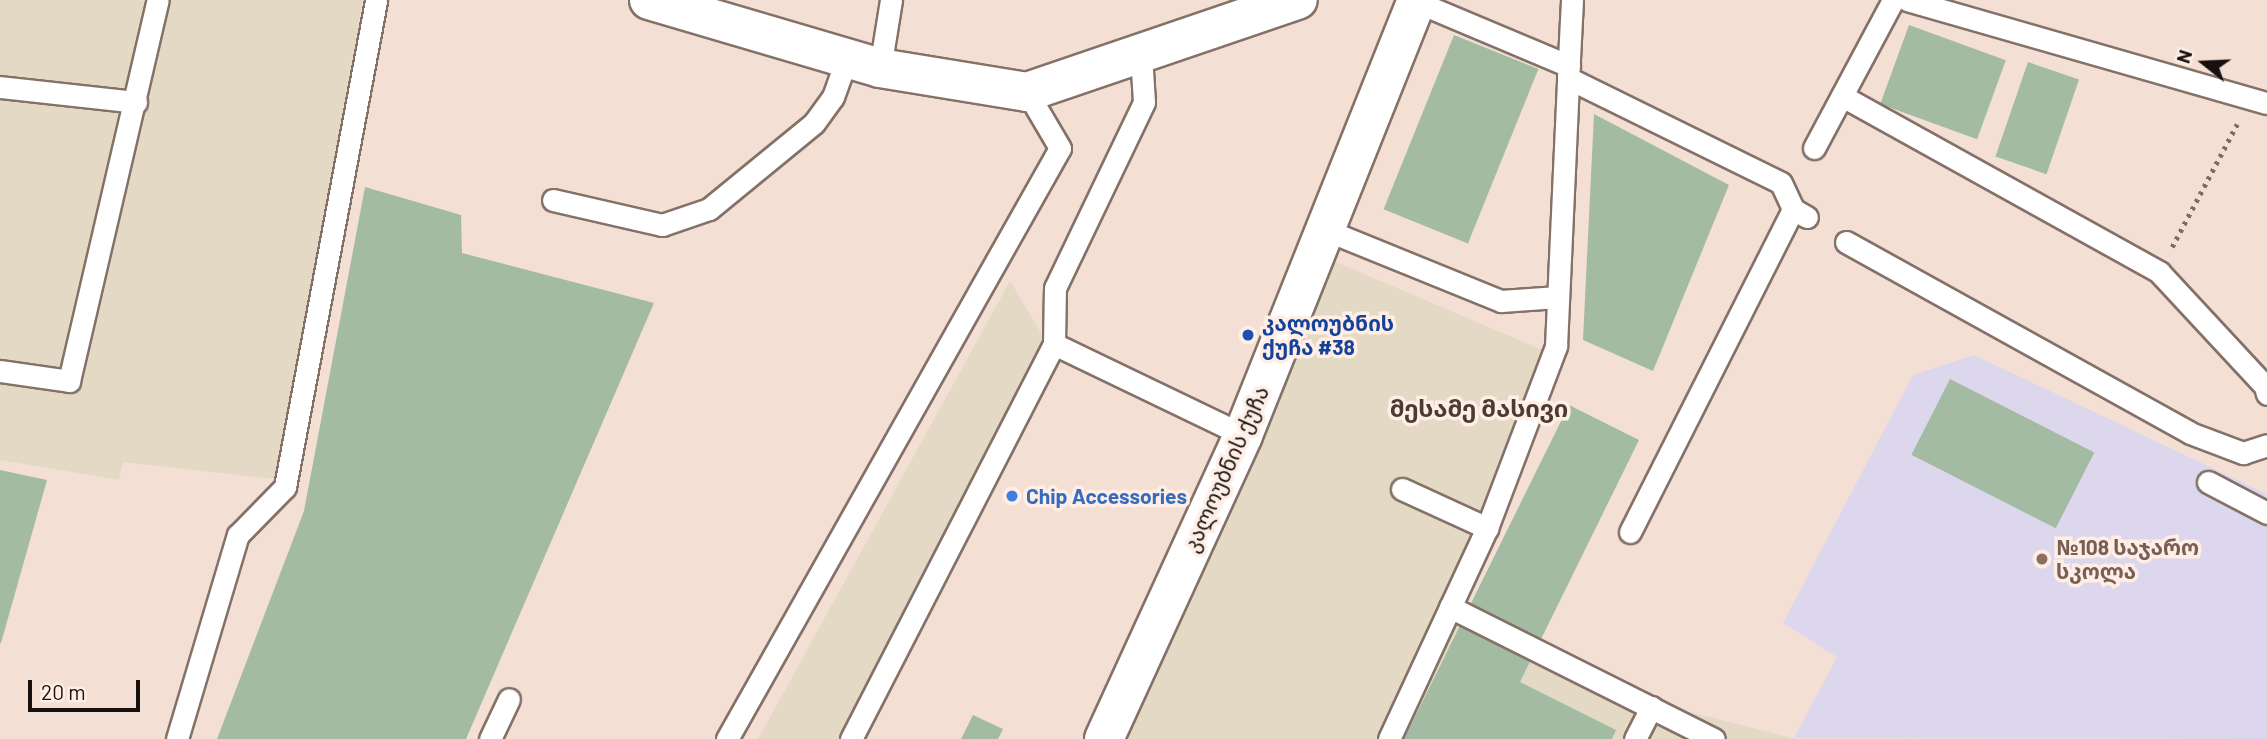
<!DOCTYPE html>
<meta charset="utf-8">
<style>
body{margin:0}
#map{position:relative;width:2267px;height:739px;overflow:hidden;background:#f4dfd5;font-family:Barlow,"Noto Sans Georgian",sans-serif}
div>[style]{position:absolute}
.industrial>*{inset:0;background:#e4d9c5}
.education>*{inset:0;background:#dcd7ed}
.green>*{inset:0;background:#a2bba2;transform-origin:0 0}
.path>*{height:4.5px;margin-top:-2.25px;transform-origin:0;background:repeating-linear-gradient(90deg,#7b6d67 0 3.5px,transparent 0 8.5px)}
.roads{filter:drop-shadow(2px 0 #847168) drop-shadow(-2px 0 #847168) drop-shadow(0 2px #847168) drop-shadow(0 -2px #847168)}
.service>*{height:21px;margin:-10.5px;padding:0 10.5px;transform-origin:10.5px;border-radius:10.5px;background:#fff}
.tertiary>*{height:38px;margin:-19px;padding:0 19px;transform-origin:19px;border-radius:19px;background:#fff}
.dots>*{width:19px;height:19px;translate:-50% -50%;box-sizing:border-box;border:4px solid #ffeee5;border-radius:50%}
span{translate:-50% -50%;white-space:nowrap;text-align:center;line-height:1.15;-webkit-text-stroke:7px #ffeee5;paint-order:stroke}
.transit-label{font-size:21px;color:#164399;font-weight:700}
.left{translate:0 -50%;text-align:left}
.street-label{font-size:21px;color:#17100d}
.shop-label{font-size:21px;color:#366cbe;font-weight:700}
.education-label{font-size:21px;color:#785e54;font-weight:700}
.quarter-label{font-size:24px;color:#4c3b33;font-weight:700}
.north{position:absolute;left:2169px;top:28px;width:70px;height:70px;-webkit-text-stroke:5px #ffeee5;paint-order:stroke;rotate:288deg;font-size:19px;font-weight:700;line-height:28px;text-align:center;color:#17100d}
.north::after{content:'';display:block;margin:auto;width:24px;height:32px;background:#17100d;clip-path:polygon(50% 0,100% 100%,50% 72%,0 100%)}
.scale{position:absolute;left:28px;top:680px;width:112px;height:32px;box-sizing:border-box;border:4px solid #17100d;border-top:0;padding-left:9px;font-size:21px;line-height:24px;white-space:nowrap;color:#17100d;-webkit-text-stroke:5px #ffeee5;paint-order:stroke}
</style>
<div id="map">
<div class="industrial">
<i style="clip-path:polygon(0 0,363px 0,275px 479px,123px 462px,119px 480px,0 460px)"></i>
<i style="clip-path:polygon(1331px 260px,1545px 351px,1448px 594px,1690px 712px,1796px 739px,1121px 739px)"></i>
<i style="clip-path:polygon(1010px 281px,1049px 346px,840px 739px,758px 739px)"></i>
</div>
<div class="education">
<i style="clip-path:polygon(1974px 355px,2267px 494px,2267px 739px,1794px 738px,1837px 657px,1783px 623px,1913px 375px)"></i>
</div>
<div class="green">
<i style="left:1909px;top:25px;width:103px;height:84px;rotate:20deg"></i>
<i style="left:1454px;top:35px;width:91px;height:188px;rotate:22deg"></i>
<i style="left:2028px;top:62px;width:54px;height:100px;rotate:19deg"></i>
<i style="clip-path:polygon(1594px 114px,1729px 185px,1653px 371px,1583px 340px)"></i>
<i style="clip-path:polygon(365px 187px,461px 215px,462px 253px,654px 303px,466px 739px,217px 739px,304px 511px)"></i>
<i style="left:1950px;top:379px;width:162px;height:85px;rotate:27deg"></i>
<i style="clip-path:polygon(1569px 405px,1639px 440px,1520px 682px,1616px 730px,1612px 739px,1404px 739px)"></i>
<i style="clip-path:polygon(0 470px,47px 480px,1px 643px,0 643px)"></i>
<i style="clip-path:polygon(973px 715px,1003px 729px,998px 739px,961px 739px)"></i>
</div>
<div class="path">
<i style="left:2172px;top:247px;width:139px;rotate:-62.1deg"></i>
</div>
<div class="roads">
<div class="service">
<i style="left:1572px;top:0;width:78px;rotate:92.9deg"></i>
<i style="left:1568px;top:78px;width:237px;rotate:26.2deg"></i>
<i style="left:1781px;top:183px;width:29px;rotate:65deg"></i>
<i style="left:1793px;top:209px;width:16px;rotate:30deg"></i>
<i style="left:1907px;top:0;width:374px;rotate:16deg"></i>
<i style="left:1417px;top:2px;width:165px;rotate:22.8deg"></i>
<i style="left:880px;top:68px;width:69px;rotate:-80.8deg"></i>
<i style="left:0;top:87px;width:137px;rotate:6.3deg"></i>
<i style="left:1842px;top:96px;width:363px;rotate:29deg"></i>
<i style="left:2159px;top:272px;width:156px;rotate:47.1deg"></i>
<i style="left:2265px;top:386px;width:8px;rotate:76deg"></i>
<i style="left:1814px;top:148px;width:168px;rotate:-61.9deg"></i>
<i style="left:553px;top:200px;width:112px;rotate:12.9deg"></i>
<i style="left:662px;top:225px;width:50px;rotate:-18.8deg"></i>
<i style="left:709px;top:209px;width:136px;rotate:-39.3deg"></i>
<i style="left:814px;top:123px;width:32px;rotate:-54deg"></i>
<i style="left:833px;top:97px;width:41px;rotate:-70.3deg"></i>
<i style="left:1326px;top:230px;width:189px;rotate:22.1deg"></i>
<i style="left:1501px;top:301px;width:57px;rotate:-4deg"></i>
<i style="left:1846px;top:242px;width:393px;rotate:29deg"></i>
<i style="left:2190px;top:433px;width:57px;rotate:20.7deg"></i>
<i style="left:2243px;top:453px;width:25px;rotate:-18deg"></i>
<i style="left:1054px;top:344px;width:210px;rotate:25.7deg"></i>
<i style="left:0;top:371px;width:70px;rotate:8.2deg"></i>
<i style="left:69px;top:381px;width:391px;rotate:-76.9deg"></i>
<i style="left:2208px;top:482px;width:67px;rotate:27.7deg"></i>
<i style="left:1402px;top:489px;width:94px;rotate:24.6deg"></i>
<i style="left:1630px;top:532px;width:362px;rotate:-63.2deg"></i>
<i style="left:1450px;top:607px;width:295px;rotate:26.6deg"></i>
<i style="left:177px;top:739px;width:213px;rotate:-73.4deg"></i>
<i style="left:238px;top:535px;width:67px;rotate:-45.6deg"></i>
<i style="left:285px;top:487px;width:495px;rotate:-79.4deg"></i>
<i style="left:490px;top:739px;width:44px;rotate:-64.6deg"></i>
<i style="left:727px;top:739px;width:678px;rotate:-60.6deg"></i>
<i style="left:1060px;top:148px;width:65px;rotate:-120.5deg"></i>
<i style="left:851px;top:739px;width:444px;rotate:-62.8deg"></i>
<i style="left:1054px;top:344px;width:56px;rotate:-89deg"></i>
<i style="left:1055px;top:288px;width:206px;rotate:-64.4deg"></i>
<i style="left:1144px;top:102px;width:48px;rotate:-93.6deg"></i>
<i style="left:1389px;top:739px;width:233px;rotate:-65.1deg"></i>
<i style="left:1487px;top:528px;width:195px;rotate:-69.2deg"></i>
<i style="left:1556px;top:346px;width:268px;rotate:-87.4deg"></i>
<i style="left:1635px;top:739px;width:36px;rotate:-63deg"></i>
</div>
<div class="tertiary">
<i style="left:649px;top:0;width:241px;rotate:16.4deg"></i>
<i style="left:880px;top:68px;width:149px;rotate:9.3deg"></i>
<i style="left:1027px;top:92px;width:286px;rotate:-18.8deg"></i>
<i style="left:1104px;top:739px;width:334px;rotate:-65.4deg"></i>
<i style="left:1243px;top:435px;width:469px;rotate:-68.2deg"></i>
</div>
</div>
<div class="dots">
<i style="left:1248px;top:335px;background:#1a4fb4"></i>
<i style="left:1012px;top:496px;background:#3f7fe0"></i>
<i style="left:2042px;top:559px;background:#8d6e63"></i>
</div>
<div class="transit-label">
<span class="left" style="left:1262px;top:335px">კალოუბნის<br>ქუჩა #38</span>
</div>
<div class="street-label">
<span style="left:1226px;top:469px;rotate:-66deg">კალოუბნის ქუჩა</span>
</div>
<div class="shop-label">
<span class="left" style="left:1026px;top:496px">Chip Accessories</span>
</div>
<div class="education-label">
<span class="left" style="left:2056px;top:559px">№108 საჯარო<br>სკოლა</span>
</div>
<div class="quarter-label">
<span style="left:1479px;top:408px">მესამე მასივი</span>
</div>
<div class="north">N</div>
<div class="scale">20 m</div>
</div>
